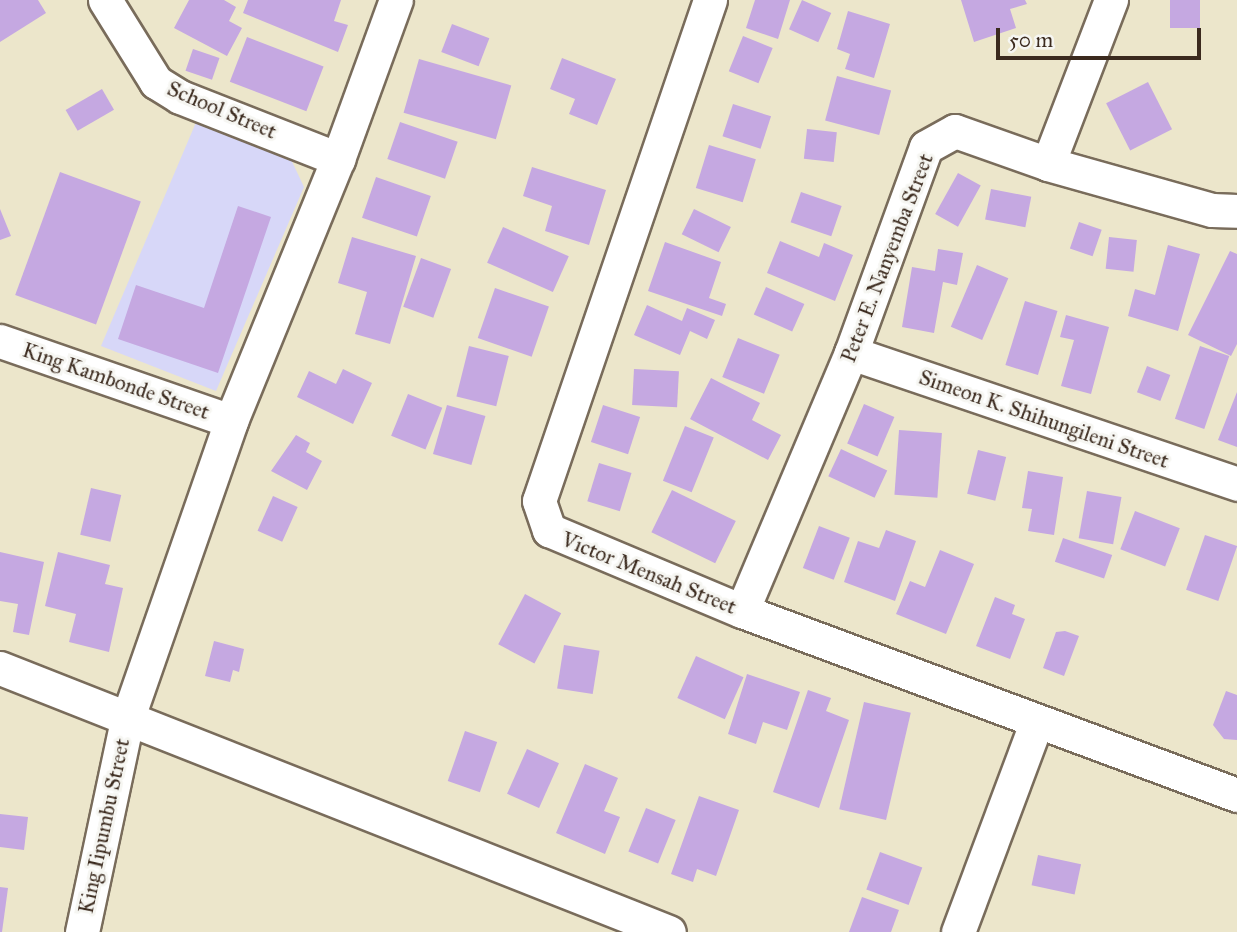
<!DOCTYPE html>
<style>
body{margin:0}
#map{position:relative;width:1237px;height:932px;overflow:hidden;background:#ece6cb;font-family:"IM FELL Great Primer",serif}
div>[style]{position:absolute}
.built>*{inset:0;background:#d7d7f8}
.building>*{inset:0;background:#c5a8e1;transform-origin:0 0}
.roads{filter:drop-shadow(2px 0 #796c5b) drop-shadow(-2px 0 #796c5b) drop-shadow(0 2px #796c5b) drop-shadow(0 -2px #796c5b)}
.street>*{height:33px;margin:-16.5px;padding:0 16.5px;transform-origin:16.5px;border-radius:16.5px;background:#fff}
span{translate:-50% -50%;white-space:nowrap;text-align:center;line-height:1.15;-webkit-text-stroke:6px #f6f6f2;paint-order:stroke}
.street-label{font-size:21px;color:#3b2a1e}
.scale{position:absolute;left:996px;top:28px;width:205px;height:32px;box-sizing:border-box;border:4px solid #3b2a1e;border-top:0;padding-left:9px;font-size:21px;line-height:24px;white-space:nowrap;color:#3b2a1e;-webkit-text-stroke:5px #f6f6f2;paint-order:stroke}
</style>
<div id="map">
<div class="built">
<i style="clip-path:polygon(197px 120px,288px 153px,304px 187px,216px 391px,101px 346px)"></i>
</div>
<div class="building">
<i style="clip-path:polygon(0 0,38px 0,46px 13px,0 42px)"></i>
<i style="clip-path:polygon(189px 0,224px 0,236px 7px,229px 21px,242px 28px,227px 56px,174px 28px)"></i>
<i style="clip-path:polygon(248px 0,341px 0,334px 21px,348px 25px,338px 52px,243px 13px)"></i>
<i style="clip-path:polygon(755px 0,790px 0,778px 39px,746px 28px)"></i>
<i style="left:802px;top:0;width:32px;height:32px;rotate:24deg"></i>
<i style="clip-path:polygon(961px 0,1025px 0,1027px 4px,1010px 9px,1016px 28px,974px 42px)"></i>
<i style="left:1170px;top:0;width:30px;height:28px"></i>
<i style="clip-path:polygon(848px 11px,890px 24px,874px 78px,845px 69px,850px 54px,837px 49px)"></i>
<i style="left:452px;top:24px;width:40px;height:30px;rotate:21deg"></i>
<i style="left:743px;top:36px;width:32px;height:38px;rotate:22deg"></i>
<i style="left:247px;top:37px;width:82px;height:48px;rotate:21deg"></i>
<i style="left:193px;top:49px;width:28px;height:23px;rotate:19deg"></i>
<i style="clip-path:polygon(562px 58px,616px 79px,597px 125px,569px 114px,575px 99px,550px 89px)"></i>
<i style="left:419px;top:59px;width:96px;height:56px;rotate:16deg"></i>
<i style="left:837px;top:76px;width:56px;height:46px;rotate:15deg"></i>
<i style="left:1148px;top:82px;width:53px;height:47px;rotate:63deg"></i>
<i style="left:102px;top:89px;width:24px;height:42px;rotate:60deg"></i>
<i style="left:733px;top:104px;width:40px;height:34px;rotate:18deg"></i>
<i style="left:400px;top:122px;width:61px;height:39px;rotate:19deg"></i>
<i style="left:807px;top:129px;width:30px;height:30px;rotate:6deg"></i>
<i style="left:709px;top:145px;width:49px;height:45px;rotate:17deg"></i>
<i style="clip-path:polygon(532px 167px,606px 190px,589px 245px,545px 231px,552px 206px,523px 196px)"></i>
<i style="left:60px;top:172px;width:86px;height:131px;rotate:20deg"></i>
<i style="left:958px;top:173px;width:26px;height:47px;rotate:29deg"></i>
<i style="left:376px;top:177px;width:58px;height:43px;rotate:19deg"></i>
<i style="left:991px;top:189px;width:41px;height:31px;rotate:11deg"></i>
<i style="left:801px;top:192px;width:43px;height:32px;rotate:19deg"></i>
<i style="clip-path:polygon(238px 206px,271px 217px,218px 373px,118px 339px,136px 285px,204px 308px)"></i>
<i style="clip-path:polygon(0 209px,11px 236px,0 240px)"></i>
<i style="left:694px;top:209px;width:41px;height:28px;rotate:26deg"></i>
<i style="left:1079px;top:222px;width:24px;height:28px;rotate:19deg"></i>
<i style="left:503px;top:227px;width:72px;height:39px;rotate:24deg"></i>
<i style="clip-path:polygon(352px 237px,416px 256px,390px 344px,355px 334px,367px 292px,338px 283px)"></i>
<i style="left:1109px;top:237px;width:28px;height:32px;rotate:6deg"></i>
<i style="clip-path:polygon(780px 241px,819px 257px,824px 243px,853px 255px,835px 301px,767px 273px)"></i>
<i style="clip-path:polygon(665px 242px,721px 262px,709px 298px,726px 304px,722px 316px,648px 291px)"></i>
<i style="clip-path:polygon(1168px 245px,1200px 254px,1178px 331px,1128px 316px,1135px 289px,1155px 295px)"></i>
<i style="clip-path:polygon(938px 249px,963px 253px,957px 285px,943px 282px,934px 333px,902px 327px,912px 267px,935px 271px)"></i>
<i style="clip-path:polygon(1230px 251px,1237px 254px,1237px 344px,1231px 356px,1188px 335px)"></i>
<i style="left:421px;top:258px;width:32px;height:52px;rotate:20deg"></i>
<i style="left:977px;top:265px;width:34px;height:67px;rotate:23deg"></i>
<i style="left:766px;top:287px;width:42px;height:30px;rotate:24deg"></i>
<i style="left:495px;top:288px;width:57px;height:53px;rotate:19deg"></i>
<i style="left:1025px;top:301px;width:34px;height:67px;rotate:17deg"></i>
<i style="clip-path:polygon(647px 305px,682px 321px,687px 308px,715px 320px,707px 339px,690px 331px,680px 355px,634px 335px)"></i>
<i style="clip-path:polygon(1066px 315px,1109px 327px,1091px 394px,1061px 386px,1074px 340px,1060px 337px)"></i>
<i style="left:738px;top:338px;width:45px;height:42px;rotate:22deg"></i>
<i style="left:469px;top:346px;width:41px;height:52px;rotate:14deg"></i>
<i style="left:1200px;top:346px;width:31px;height:77px;rotate:19deg"></i>
<i style="left:1147px;top:366px;width:25px;height:28px;rotate:21deg"></i>
<i style="clip-path:polygon(343px 369px,372px 383px,353px 424px,297px 397px,309px 371px,336px 384px)"></i>
<i style="left:634px;top:369px;width:45px;height:36px;rotate:3deg"></i>
<i style="clip-path:polygon(711px 378px,760px 403px,752px 420px,781px 435px,768px 460px,690px 419px)"></i>
<i style="clip-path:polygon(1237px 392px,1237px 447px,1218px 440px)"></i>
<i style="left:408px;top:394px;width:37px;height:45px;rotate:22deg"></i>
<i style="left:864px;top:404px;width:33px;height:43px;rotate:23deg"></i>
<i style="left:447px;top:405px;width:40px;height:51px;rotate:16deg"></i>
<i style="left:603px;top:405px;width:39px;height:39px;rotate:18deg"></i>
<i style="left:685px;top:426px;width:31px;height:59px;rotate:22deg"></i>
<i style="left:899px;top:430px;width:43px;height:65px;rotate:4deg"></i>
<i style="clip-path:polygon(296px 435px,310px 443px,306px 452px,322px 461px,307px 490px,271px 471px)"></i>
<i style="left:841px;top:449px;width:51px;height:30px;rotate:25deg"></i>
<i style="left:978px;top:450px;width:29px;height:45px;rotate:14deg"></i>
<i style="left:599px;top:463px;width:34px;height:40px;rotate:17deg"></i>
<i style="clip-path:polygon(1028px 471px,1063px 477px,1054px 535px,1028px 531px,1032px 509px,1022px 508px)"></i>
<i style="left:91px;top:488px;width:31px;height:48px;rotate:13deg"></i>
<i style="left:672px;top:490px;width:71px;height:47px;rotate:26deg"></i>
<i style="left:1087px;top:491px;width:35px;height:48px;rotate:10deg"></i>
<i style="left:273px;top:496px;width:27px;height:38px;rotate:24deg"></i>
<i style="left:1135px;top:511px;width:48px;height:41px;rotate:21deg"></i>
<i style="left:819px;top:526px;width:33px;height:45px;rotate:21deg"></i>
<i style="clip-path:polygon(886px 530px,916px 541px,895px 601px,844px 582px,858px 541px,879px 548px)"></i>
<i style="left:1205px;top:535px;width:34px;height:58px;rotate:19deg"></i>
<i style="left:1063px;top:538px;width:52px;height:25px;rotate:19deg"></i>
<i style="clip-path:polygon(940px 550px,974px 564px,946px 634px,896px 614px,910px 581px,925px 587px)"></i>
<i style="clip-path:polygon(0 552px,44px 562px,29px 635px,13px 632px,18px 604px,0 601px)"></i>
<i style="clip-path:polygon(58px 552px,110px 565px,105px 584px,123px 588px,109px 652px,69px 642px,76px 614px,45px 606px)"></i>
<i style="left:525px;top:594px;width:41px;height:57px;rotate:28deg"></i>
<i style="clip-path:polygon(995px 597px,1015px 605px,1012px 614px,1025px 619px,1010px 659px,976px 646px)"></i>
<i style="clip-path:polygon(1065px 631px,1079px 636px,1064px 676px,1043px 668px,1056px 632px)"></i>
<i style="clip-path:polygon(214px 641px,244px 649px,239px 672px,233px 670px,230px 682px,205px 676px)"></i>
<i style="left:564px;top:645px;width:36px;height:44px;rotate:9deg"></i>
<i style="left:696px;top:656px;width:52px;height:46px;rotate:24deg"></i>
<i style="clip-path:polygon(747px 674px,800px 692px,787px 730px,763px 722px,756px 744px,728px 734px)"></i>
<i style="clip-path:polygon(808px 690px,831px 698px,826px 711px,849px 720px,819px 808px,773px 792px)"></i>
<i style="clip-path:polygon(1226px 691px,1237px 695px,1237px 740px,1224px 739px,1213px 725px)"></i>
<i style="left:864px;top:702px;width:48px;height:110px;rotate:13deg"></i>
<i style="left:465px;top:731px;width:34px;height:53px;rotate:19deg"></i>
<i style="left:527px;top:749px;width:35px;height:49px;rotate:24deg"></i>
<i style="clip-path:polygon(585px 764px,618px 778px,604px 811px,620px 817px,605px 854px,556px 833px)"></i>
<i style="clip-path:polygon(699px 796px,739px 810px,716px 876px,697px 869px,693px 882px,671px 874px)"></i>
<i style="left:646px;top:808px;width:32px;height:47px;rotate:22deg"></i>
<i style="clip-path:polygon(0 814px,28px 817px,24px 850px,0 847px)"></i>
<i style="left:880px;top:852px;width:45px;height:40px;rotate:20deg"></i>
<i style="left:1038px;top:855px;width:44px;height:31px;rotate:12deg"></i>
<i style="clip-path:polygon(0 887px,8px 888px,2px 932px,0 932px)"></i>
<i style="clip-path:polygon(862px 897px,899px 910px,891px 932px,849px 932px)"></i>
</div>
<div class="roads">
<div class="street">
<i style="left:105px;top:0;width:97px;rotate:58.1deg"></i>
<i style="left:156px;top:82px;width:28px;rotate:32deg"></i>
<i style="left:180px;top:97px;width:170px;rotate:21.4deg"></i>
<i style="left:710px;top:0;width:529px;rotate:108.85deg"></i>
<i style="left:539px;top:501px;width:31px;rotate:71deg"></i>
<i style="left:549px;top:530px;width:209px;rotate:22.8deg"></i>
<i style="left:742px;top:611px;width:528px;rotate:20.39deg"></i>
<i style="left:1048px;top:164px;width:170px;rotate:15.7deg"></i>
<i style="left:1212px;top:210px;width:25px;rotate:2deg"></i>
<i style="left:0;top:341px;width:244px;rotate:19.1deg"></i>
<i style="left:851px;top:353px;width:408px;rotate:18.7deg"></i>
<i style="left:742px;top:611px;width:280px;rotate:-67.1deg"></i>
<i style="left:851px;top:353px;width:219px;rotate:-70deg"></i>
<i style="left:926px;top:147px;width:33px;rotate:-29deg"></i>
<i style="left:955px;top:131px;width:99px;rotate:19.5deg"></i>
<i style="left:1048px;top:164px;width:176px;rotate:-69deg"></i>
<i style="left:0;top:668px;width:719px;rotate:21.54deg"></i>
<i style="left:82px;top:932px;width:217px;rotate:-78deg"></i>
<i style="left:127px;top:720px;width:317px;rotate:-70.8deg"></i>
<i style="left:231px;top:421px;width:283px;rotate:-67.8deg"></i>
<i style="left:338px;top:159px;width:169px;rotate:-70deg"></i>
<i style="left:958px;top:932px;width:223px;rotate:-69.5deg"></i>
</div>
</div>
<div class="street-label">
<span style="left:222px;top:110px;rotate:23deg">School Street</span>
<span style="left:887px;top:258px;rotate:-69deg">Peter E. Nanyemba Street</span>
<span style="left:116px;top:381px;rotate:19deg">King Kambonde Street</span>
<span style="left:1044px;top:419px;rotate:19deg">Simeon K. Shihungileni Street</span>
<span style="left:649px;top:573px;rotate:22deg">Victor Mensah Street</span>
<span style="left:104px;top:826px;rotate:-78deg">King Iipumbu Street</span>
</div>
<div class="scale">50 m</div>
</div>
